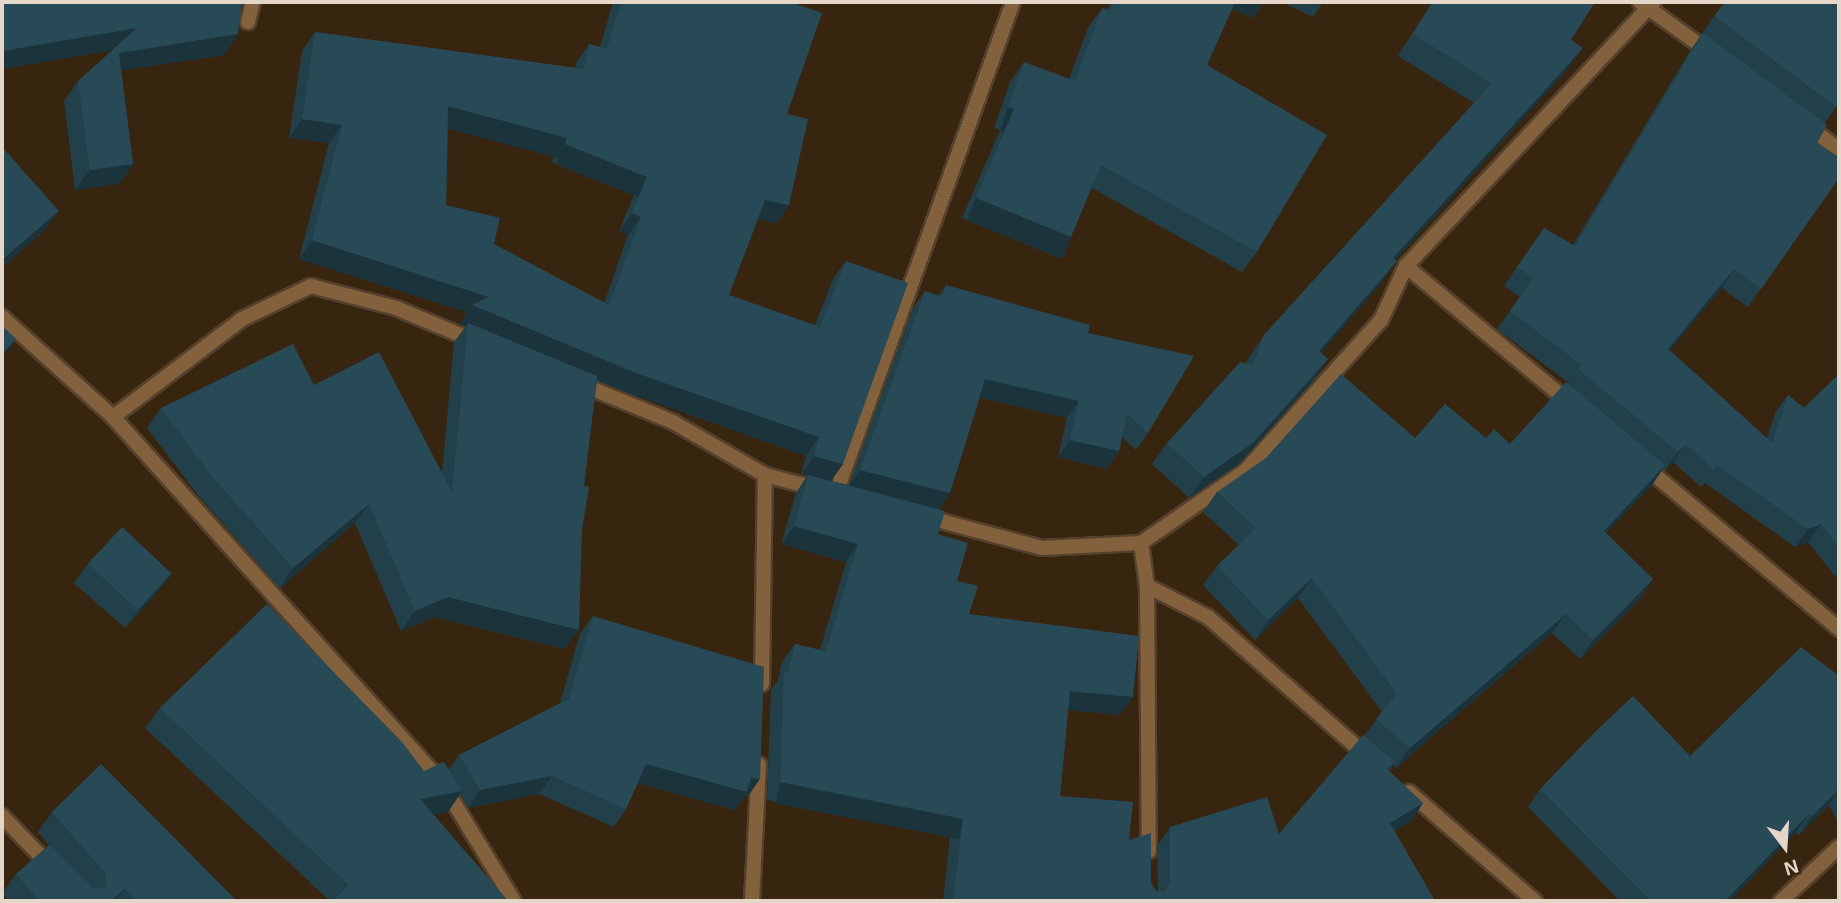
<!DOCTYPE html>
<style>
body{margin:0}
#map{position:relative;width:1841px;height:903px;overflow:hidden;background:#38250f;font-family:Arial,sans-serif}
div>[style]{position:absolute}
.roads{filter:drop-shadow(2px 0 #54412d) drop-shadow(-2px 0 #54412d) drop-shadow(0 2px #54412d) drop-shadow(0 -2px #54412d)}
.street>*{height:14px;margin:-7px;padding:0 7px;transform-origin:7px;border-radius:7px;background:#83613d}
.wall>*{inset:0;background:#22404a}
.shaded-wall>*{inset:0;background:#1b343c;transform-origin:0 0}
.building>*{inset:0;background:#274a56;transform-origin:0 0}
span{translate:-50% -50%;white-space:nowrap;text-align:center;line-height:1.15;-webkit-text-stroke:7px #38250f;paint-order:stroke}
.frame{position:absolute;inset:0;border:4px solid #e4d7ca;pointer-events:none}
.north{position:absolute;left:1750px;top:812px;width:70px;height:70px;-webkit-text-stroke:5px #38250f;paint-order:stroke;rotate:163deg;font-size:19px;font-weight:700;line-height:28px;text-align:center;color:#e4d7ca}
.north::after{content:'';display:block;margin:auto;width:24px;height:32px;background:#e4d7ca;clip-path:polygon(50% 0,100% 100%,50% 72%,0 100%)}
</style>
<div id="map">
<div class="roads">
<div class="street">
<i style="left:1640px;top:2px;width:85px;rotate:35.9deg"></i>
<i style="left:248px;top:22px;width:21px;rotate:-76deg"></i>
<i style="left:1807px;top:125px;width:41px;rotate:38deg"></i>
<i style="left:1406px;top:266px;width:217px;rotate:39.9deg"></i>
<i style="left:2px;top:317px;width:149px;rotate:42deg"></i>
<i style="left:113px;top:417px;width:489px;rotate:48deg"></i>
<i style="left:440px;top:780px;width:142px;rotate:58.6deg"></i>
<i style="left:578px;top:383px;width:103px;rotate:22.3deg"></i>
<i style="left:673px;top:422px;width:106px;rotate:29.9deg"></i>
<i style="left:765px;top:475px;width:55px;rotate:14.8deg"></i>
<i style="left:113px;top:417px;width:162px;rotate:-37.2deg"></i>
<i style="left:242px;top:319px;width:76px;rotate:-25.6deg"></i>
<i style="left:311px;top:286px;width:88px;rotate:14.5deg"></i>
<i style="left:396px;top:308px;width:86px;rotate:22.7deg"></i>
<i style="left:1643px;top:465px;width:256px;rotate:39.9deg"></i>
<i style="left:836px;top:493px;width:522px;rotate:-70.18deg"></i>
<i style="left:926px;top:517px;width:120px;rotate:15deg"></i>
<i style="left:1042px;top:548px;width:99px;rotate:-2.9deg"></i>
<i style="left:1141px;top:543px;width:126px;rotate:-34.7deg"></i>
<i style="left:1245px;top:471px;width:203px;rotate:-48deg"></i>
<i style="left:1381px;top:320px;width:60px;rotate:-65.2deg"></i>
<i style="left:1406px;top:266px;width:362px;rotate:-46.8deg"></i>
<i style="left:1141px;top:543px;width:43px;rotate:82.1deg"></i>
<i style="left:1147px;top:586px;width:265px;rotate:89.6deg"></i>
<i style="left:1147px;top:586px;width:68px;rotate:26.9deg"></i>
<i style="left:1208px;top:617px;width:211px;rotate:41.2deg"></i>
<i style="left:762px;top:684px;width:209px;rotate:-89.2deg"></i>
<i style="left:1409px;top:792px;width:167px;rotate:40.9deg"></i>
<i style="left:2px;top:816px;width:72px;rotate:46.1deg"></i>
<i style="left:752px;top:901px;width:137px;rotate:-87.1deg"></i>
<i style="left:1781px;top:901px;width:79px;rotate:-43deg"></i>
</div>
</div>
<div class="wall">
<i style="clip-path:polygon(2px 2px,224px 55px,121px 70px,133px 164px,119px 184px,75px 190px,64px 101px,78px 81px,113px 50px,2px 69px)"></i>
<i style="clip-path:polygon(evenodd,613px 2px,790px 2px,787px 114px,789px 205px,777px 223px,758px 219px,729px 295px,815px 325px,833px 279px,846px 261px,843px 464px,831px 481px,849px 485px,913px 308px,925px 291px,938px 296px,946px 285px,1088px 333px,1148px 433px,1136px 450px,1122px 437px,1119px 451px,1107px 469px,1058px 457px,1067px 418px,980px 397px,950px 493px,939px 509px,938px 534px,957px 581px,969px 614px,1133px 697px,1120px 715px,1068px 710px,1060px 796px,1129px 840px,1156px 891px,1158px 891px,1157px 846px,1170px 827px,1279px 834px,1364px 736px,1382px 712px,1298px 598px,1255px 640px,1203px 585px,1217px 566px,1239px 545px,1203px 512px,1217px 492px,1415px 438px,1486px 438px,1510px 444px,1569px 383px,1497px 329px,1520px 297px,1504px 286px,1544px 228px,1573px 245px,1690px 51px,1714px 16px,1836px 107px,1825px 123px,1817px 143px,1839px 178px,1748px 307px,1722px 288px,1670px 350px,1767px 438px,1775px 413px,1788px 395px,1804px 408px,1839px 374px,1839px 573px,1835px 576px,1808px 542px,1795px 547px,1705px 483px,1701px 487px,1673px 462px,1665px 470px,1663px 469px,1652px 485px,1606px 533px,1653px 579px,1640px 599px,1580px 659px,1552px 633px,1396px 768px,1393px 765px,1389px 771px,1423px 803px,1410px 822px,1394px 831px,1435px 901px,943px 901px,950px 837px,767px 800px,771px 690px,778px 680px,782px 662px,795px 644px,820px 650px,846px 562px,781px 544px,796px 493px,807px 476px,801px 474px,806px 456px,623px 391px,597px 380px,584px 486px,582px 530px,565px 649px,435px 617px,401px 631px,355px 523px,280px 588px,198px 495px,147px 428px,161px 408px,314px 385px,442px 473px,454px 342px,466px 326px,459px 324px,467px 312px,299px 259px,329px 143px,289px 138px,302px 51px,315px 32px,575px 68px,576px 63px,589px 44px,600px 47px,613px 2px,448px 127px,554px 156px,552px 162px,634px 195px,619px 231px,628px 235px,604px 303px,494px 244px,446px 205px,448px 127px)"></i>
<i style="clip-path:polygon(1112px 2px,1264px 2px,1253px 18px,1232px 9px,1207px 65px,1257px 252px,1242px 272px,1092px 188px,1057px 257px,962px 218px,1000px 130px,994px 128px,1010px 82px,1024px 62px,1069px 79px,1088px 28px,1102px 8px,1107px 10px)"></i>
<i style="clip-path:polygon(1282px 2px,1323px 2px,1313px 17px)"></i>
<i style="clip-path:polygon(1432px 2px,1595px 2px,1571px 40px,1567px 70px,1395px 260px,1381px 283px,1321px 353px,1328px 359px,1313px 381px,1239px 464px,1189px 498px,1152px 464px,1167px 443px,1246px 364px,1249px 357px,1264px 335px,1474px 103px,1398px 56px)"></i>
<i style="clip-path:polygon(88px 564px,158px 592px,125px 628px,74px 583px)"></i>
<i style="clip-path:polygon(593px 616px,748px 796px,745px 796px,735px 810px,638px 783px,626px 809px,614px 827px,539px 794px,468px 808px,460px 794px,448px 812px,433px 814px,508px 901px,330px 901px,145px 728px,160px 708px,424px 771px,449px 769px,459px 755px,560px 703px,580px 634px)"></i>
<i style="clip-path:polygon(1839px 676px,1839px 824px,1829px 805px,1799px 835px,1796px 832px,1730px 901px,1620px 901px,1528px 807px,1540px 789px,1690px 756px)"></i>
<i style="clip-path:polygon(52px 812px,237px 901px,9px 901px,2px 894px,16px 874px,49px 845px,38px 832px)"></i>
</div>
<div class="shaded-wall">
<i style="clip-path:polygon(1231px 2px,1264px 2px,1253px 18px,1227px 7px)"></i>
<i style="clip-path:polygon(137px 28px,123px 48px,2px 69px,2px 51px)"></i>
<i style="clip-path:polygon(238px 34px,224px 55px,105px 73px,119px 53px)"></i>
<i style="clip-path:polygon(1583px 48px,1567px 70px,1377px 280px,1393px 258px)"></i>
<i style="left:448px;top:106px;width:123px;height:22px;rotate:15deg"></i>
<i style="left:1008px;top:107px;width:6px;height:25px;rotate:18deg"></i>
<i style="clip-path:polygon(302px 119px,342px 125px,329px 143px,289px 138px)"></i>
<i style="left:565px;top:144px;width:88px;height:22px;rotate:22deg"></i>
<i style="clip-path:polygon(133px 164px,119px 184px,75px 190px,90px 170px)"></i>
<i style="left:976px;top:198px;width:103px;height:24px;rotate:22deg"></i>
<i style="clip-path:polygon(765px 200px,789px 205px,777px 223px,752px 218px)"></i>
<i style="clip-path:polygon(59px 211px,45px 230px,2px 268px,2px 260px)"></i>
<i style="clip-path:polygon(632px 213px,641px 217px,628px 235px,619px 231px)"></i>
<i style="clip-path:polygon(312px 240px,489px 297px,819px 437px,806px 456px,623px 391px,468px 327px,468px 323px,466px 326px,459px 324px,467px 312px,299px 259px)"></i>
<i style="clip-path:polygon(1397px 261px,1381px 283px,1304px 373px,1319px 351px)"></i>
<i style="clip-path:polygon(1734px 269px,1722px 288px,1655px 368px,1668px 349px)"></i>
<i style="clip-path:polygon(16px 339px,2px 358px,2px 359px,2px 354px)"></i>
<i style="clip-path:polygon(1328px 359px,1313px 381px,1239px 464px,1189px 498px,1204px 477px)"></i>
<i style="clip-path:polygon(985px 379px,1079px 401px,1067px 418px,973px 396px)"></i>
<i style="clip-path:polygon(1070px 440px,1119px 451px,1107px 469px,1058px 457px)"></i>
<i style="clip-path:polygon(1686px 444px,1673px 462px,1665px 470px,1678px 452px)"></i>
<i style="clip-path:polygon(814px 456px,843px 464px,830px 482px,801px 474px)"></i>
<i style="clip-path:polygon(1665px 465px,1652px 485px,1590px 550px,1604px 531px)"></i>
<i style="clip-path:polygon(860px 470px,950px 493px,938px 511px,848px 487px)"></i>
<i style="clip-path:polygon(369px 504px,355px 523px,280px 588px,293px 568px)"></i>
<i style="clip-path:polygon(1821px 524px,1808px 542px,1795px 547px,1808px 529px)"></i>
<i style="clip-path:polygon(794px 526px,858px 544px,846px 562px,781px 544px)"></i>
<i style="clip-path:polygon(172px 573px,158px 592px,125px 628px,139px 609px)"></i>
<i style="clip-path:polygon(1312px 578px,1298px 598px,1255px 640px,1268px 620px)"></i>
<i style="clip-path:polygon(1653px 579px,1640px 599px,1580px 659px,1593px 640px)"></i>
<i style="clip-path:polygon(448px 597px,579px 630px,565px 649px,435px 617px,401px 631px,415px 611px)"></i>
<i style="clip-path:polygon(1566px 614px,1552px 633px,1396px 768px,1410px 748px)"></i>
<i style="clip-path:polygon(1070px 691px,1133px 697px,1120px 715px,1057px 709px)"></i>
<i style="clip-path:polygon(646px 764px,751px 777px,760px 779px,748px 796px,745px 796px,735px 810px,634px 782px)"></i>
<i style="clip-path:polygon(552px 776px,539px 794px,468px 808px,480px 790px)"></i>
<i style="left:780px;top:782px;width:187px;height:22px;rotate:11deg"></i>
<i style="clip-path:polygon(1839px 789px,1829px 805px,1799px 835px,1812px 816px)"></i>
<i style="clip-path:polygon(462px 791px,448px 812px,406px 820px,420px 799px)"></i>
<i style="clip-path:polygon(1423px 803px,1410px 822px,1377px 841px,1390px 823px)"></i>
<i style="clip-path:polygon(1809px 814px,1796px 832px,1730px 901px,1725px 901px)"></i>
<i style="clip-path:polygon(125px 889px,116px 901px,110px 901px)"></i>
</div>
<div class="building">
<i style="clip-path:polygon(2px 2px,242px 2px,238px 34px,119px 53px,133px 164px,90px 170px,78px 81px,137px 28px,2px 51px)"></i>
<i style="clip-path:polygon(evenodd,621px 2px,790px 2px,822px 13px,787px 114px,808px 119px,789px 205px,765px 200px,729px 295px,820px 327px,846px 261px,908px 283px,843px 464px,814px 456px,819px 437px,636px 373px,472px 305px,489px 297px,312px 240px,342px 125px,302px 119px,315px 32px,584px 69px,589px 44px,607px 49px,621px 2px,448px 106px,567px 138px,565px 144px,647px 177px,632px 213px,641px 217px,609px 305px,494px 244px,500px 218px,446px 205px,448px 106px)"></i>
<i style="clip-path:polygon(1115px 2px,1235px 2px,1207px 65px,1327px 135px,1257px 252px,1101px 165px,1071px 237px,976px 198px,1014px 109px,1008px 107px,1024px 62px,1075px 81px,1102px 8px,1110px 11px)"></i>
<i style="clip-path:polygon(1433px 2px,1595px 2px,1571px 40px,1583px 48px,1393px 258px,1397px 261px,1319px 351px,1328px 359px,1254px 442px,1204px 477px,1167px 443px,1240px 362px,1253px 366px,1264px 335px,1492px 83px,1413px 34px)"></i>
<i style="clip-path:polygon(1725px 2px,1839px 2px,1839px 101px,1836px 107px,1714px 16px)"></i>
<i style="clip-path:polygon(1703px 33px,1827px 125px,1817px 143px,1839px 157px,1839px 178px,1761px 289px,1734px 269px,1668px 349px,1772px 443px,1788px 395px,1804px 408px,1839px 374px,1839px 547px,1821px 524px,1808px 529px,1717px 465px,1713px 469px,1686px 444px,1678px 452px,1578px 369px,1582px 365px,1510px 311px,1533px 278px,1517px 267px,1544px 228px,1575px 246px)"></i>
<i style="clip-path:polygon(3px 148px,59px 211px,2px 260px,2px 150px)"></i>
<i style="clip-path:polygon(946px 285px,1090px 325px,1088px 333px,1194px 356px,1148px 433px,1127px 414px,1119px 451px,1070px 440px,1079px 401px,985px 379px,950px 493px,860px 470px,925px 291px,942px 297px)"></i>
<i style="clip-path:polygon(468px 323px,597px 376px,584px 486px,589px 487px,582px 530px,579px 630px,448px 597px,415px 611px,369px 504px,293px 568px,211px 475px,161px 408px,293px 344px,314px 385px,379px 352px,452px 492px)"></i>
<i style="clip-path:polygon(2px 326px,16px 339px,2px 354px)"></i>
<i style="clip-path:polygon(1341px 374px,1415px 438px,1445px 404px,1486px 438px,1494px 429px,1510px 444px,1566px 382px,1665px 465px,1604px 531px,1653px 579px,1593px 640px,1566px 614px,1410px 748px,1376px 719px,1397px 694px,1312px 578px,1268px 620px,1217px 566px,1256px 528px,1217px 492px,1266px 458px)"></i>
<i style="clip-path:polygon(808px 475px,945px 511px,938px 534px,968px 543px,957px 581px,978px 586px,969px 614px,1139px 636px,1133px 697px,1070px 691px,1060px 796px,1133px 802px,1129px 840px,1151px 833px,1151px 883px,1156px 891px,1165px 891px,1170px 883px,1170px 827px,1267px 797px,1279px 834px,1363px 735px,1395px 762px,1387px 769px,1423px 803px,1390px 823px,1435px 901px,1101px 901px,1084px 900px,1084px 901px,953px 901px,963px 819px,780px 782px,784px 672px,788px 673px,795px 644px,826px 651px,858px 544px,794px 526px)"></i>
<i style="left:122px;top:527px;width:68px;height:50px;rotate:43deg"></i>
<i style="clip-path:polygon(267px 604px,402px 742px,424px 771px,443px 762px,446px 765px,462px 791px,420px 799px,508px 901px,333px 901px,349px 885px,160px 708px)"></i>
<i style="clip-path:polygon(593px 616px,764px 667px,760px 779px,751px 777px,747px 792px,646px 764px,626px 809px,552px 776px,480px 790px,459px 755px,569px 699px)"></i>
<i style="clip-path:polygon(1801px 647px,1839px 676px,1839px 789px,1812px 816px,1809px 814px,1725px 901px,1644px 901px,1648px 898px,1540px 789px,1598px 729px,1633px 696px,1690px 756px)"></i>
<i style="clip-path:polygon(101px 764px,237px 901px,137px 901px,125px 889px,110px 901px,40px 901px,16px 874px,50px 845px,93px 888px,106px 887px,106px 874px,52px 812px)"></i>
</div>
<div class="frame"></div>
<div class="north">N</div>
</div>
